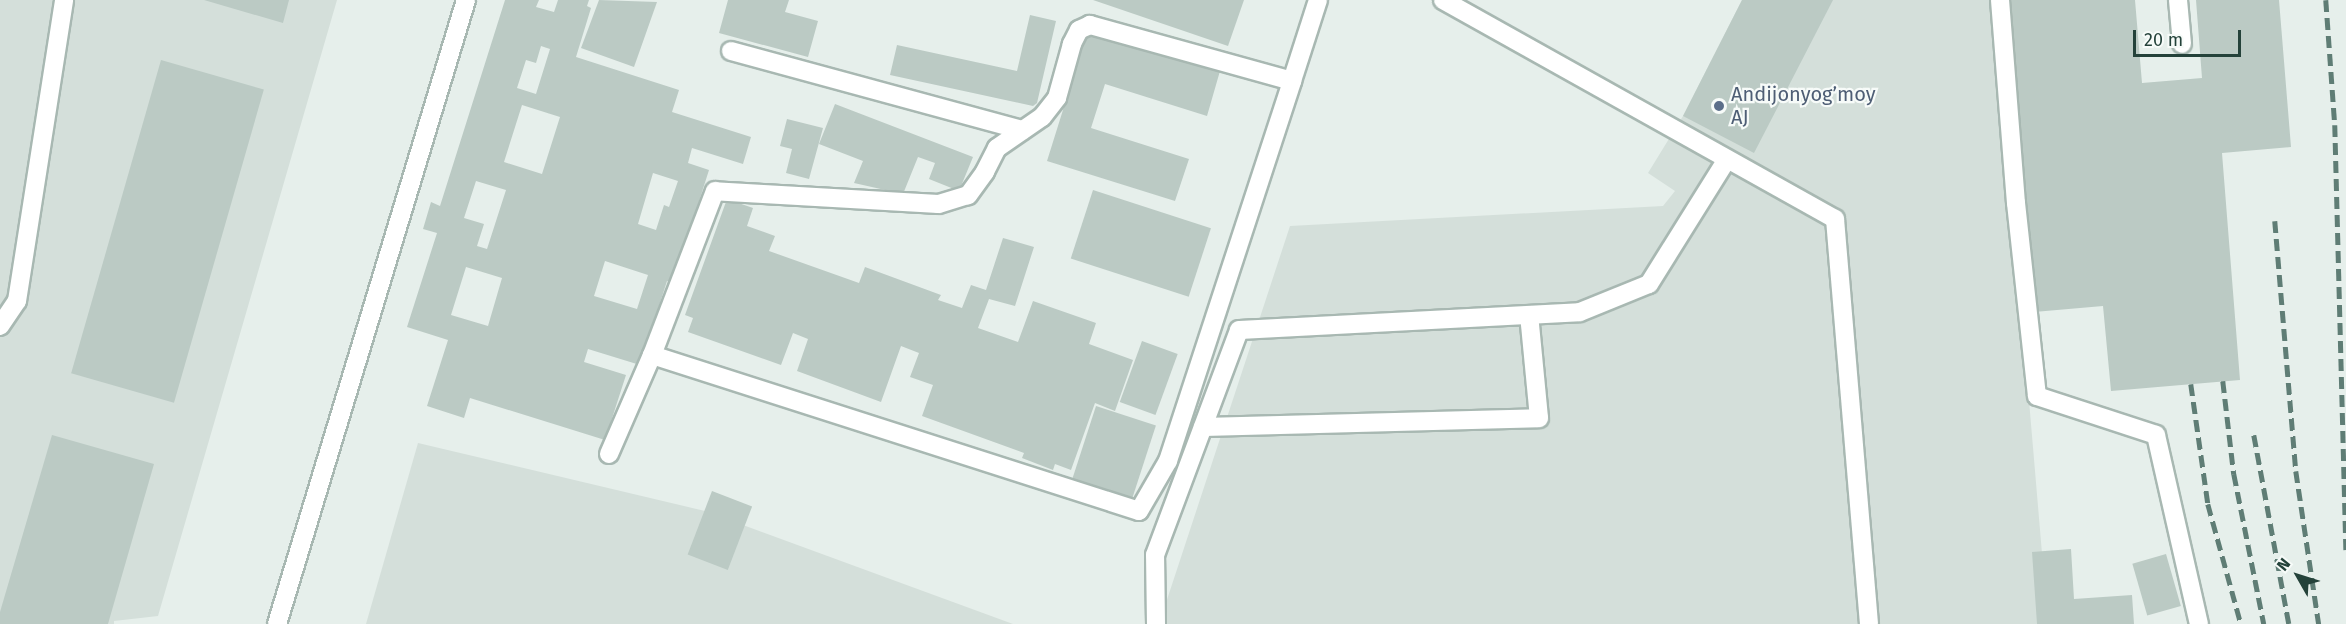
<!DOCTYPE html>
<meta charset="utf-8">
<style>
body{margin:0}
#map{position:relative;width:2346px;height:624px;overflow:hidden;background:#e6efeb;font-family:"Fira Sans",sans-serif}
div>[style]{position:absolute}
.built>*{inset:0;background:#d4dfda}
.building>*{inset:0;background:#bbcac4;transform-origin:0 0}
.roads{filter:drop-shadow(2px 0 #a8b8b2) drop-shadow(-2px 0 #a8b8b2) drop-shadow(0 2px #a8b8b2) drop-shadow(0 -2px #a8b8b2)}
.lane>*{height:18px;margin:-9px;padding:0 9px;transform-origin:9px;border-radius:9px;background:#fff}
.secondary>*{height:18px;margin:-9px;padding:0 9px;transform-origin:9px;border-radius:9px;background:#fff}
.rail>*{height:4.5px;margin-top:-2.25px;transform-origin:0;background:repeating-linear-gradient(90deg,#5f7d75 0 12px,transparent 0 18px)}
.dots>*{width:16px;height:16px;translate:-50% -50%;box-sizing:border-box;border:3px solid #f7fbf9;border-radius:50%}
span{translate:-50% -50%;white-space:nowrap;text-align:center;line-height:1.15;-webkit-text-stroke:4.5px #f7fbf9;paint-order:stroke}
.service-label{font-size:20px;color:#4e5e75}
.left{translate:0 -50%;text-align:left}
.north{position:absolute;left:2268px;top:546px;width:60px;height:60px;-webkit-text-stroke:4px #f7fbf9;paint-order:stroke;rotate:309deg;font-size:16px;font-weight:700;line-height:24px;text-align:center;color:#24423a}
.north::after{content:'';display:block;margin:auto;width:21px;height:27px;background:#24423a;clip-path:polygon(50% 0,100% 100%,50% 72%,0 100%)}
.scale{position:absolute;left:2133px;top:30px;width:108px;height:27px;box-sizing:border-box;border:3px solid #24423a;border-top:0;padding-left:8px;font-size:18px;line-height:21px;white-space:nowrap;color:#24423a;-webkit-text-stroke:4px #f7fbf9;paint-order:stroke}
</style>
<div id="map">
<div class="built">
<i style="clip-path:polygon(0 0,337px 0,158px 616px,114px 621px,114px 624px,0 624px)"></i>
<i style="clip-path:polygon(1742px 0,1995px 0,2048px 624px,1159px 624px,1290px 226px,1663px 206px,1675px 191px,1648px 173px,1683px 116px)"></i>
<i style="clip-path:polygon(418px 443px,705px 511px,1013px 624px,366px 624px)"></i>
</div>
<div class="building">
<i style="clip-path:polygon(204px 0,289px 0,283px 23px)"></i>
<i style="clip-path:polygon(evenodd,505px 0,539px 0,536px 7px,554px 12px,558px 0,589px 0,587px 6px,591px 8px,576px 57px,679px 90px,672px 112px,751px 137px,743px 164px,692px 148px,688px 163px,709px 170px,673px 283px,667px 281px,640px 365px,588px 349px,584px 362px,626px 375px,605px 440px,470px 398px,464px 418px,427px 406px,448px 340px,407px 327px,437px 233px,423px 229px,431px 202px,440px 206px,505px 0,541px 46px,550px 49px,536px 94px,517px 88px,526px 60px,536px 63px,541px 46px,505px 0,522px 105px,560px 117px,542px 174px,504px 162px,522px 105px,505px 0,653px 173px,678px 181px,669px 207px,664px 205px,656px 230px,638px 224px,653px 173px,505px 0,476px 181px,506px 190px,487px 249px,477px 246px,484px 224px,464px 218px,476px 181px,505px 0,605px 261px,648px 275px,637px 309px,594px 296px,605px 261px,505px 0,466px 267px,502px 278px,488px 326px,451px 315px,466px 267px)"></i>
<i style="clip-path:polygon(599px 0,657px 2px,634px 67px,581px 48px)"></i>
<i style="clip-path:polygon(728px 0,789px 0,785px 12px,818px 21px,808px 57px,719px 33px)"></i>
<i style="clip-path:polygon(1093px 0,1244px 0,1228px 46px)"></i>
<i style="clip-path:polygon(1742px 0,1833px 0,1754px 153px,1683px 116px)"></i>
<i style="clip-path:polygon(2009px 0,2135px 0,2142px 83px,2202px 78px,2196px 0,2279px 0,2291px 147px,2222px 153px,2240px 380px,2111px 391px,2103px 306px,2034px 312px)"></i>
<i style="clip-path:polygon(1030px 15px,1056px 21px,1037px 103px,1033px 106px,890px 75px,897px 45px,1017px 71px)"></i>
<i style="clip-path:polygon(1088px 30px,1220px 71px,1207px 116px,1105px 84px,1091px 128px,1189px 159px,1175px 201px,1047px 161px)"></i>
<i style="left:161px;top:60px;width:107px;height:326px;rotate:16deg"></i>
<i style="clip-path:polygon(835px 104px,973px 157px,959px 191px,929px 179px,935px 163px,918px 157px,903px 194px,854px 183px,863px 161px,819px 144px)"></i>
<i style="clip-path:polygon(787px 119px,823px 128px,809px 179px,786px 173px,792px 149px,780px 146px)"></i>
<i style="left:1093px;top:190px;width:124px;height:72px;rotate:18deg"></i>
<i style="clip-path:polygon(727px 199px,753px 208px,747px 226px,775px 236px,769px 251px,859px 283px,865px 267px,941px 295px,938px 300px,962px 308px,971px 285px,986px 290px,1003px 238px,1034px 247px,1015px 306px,989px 299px,978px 328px,1018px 342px,1033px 301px,1096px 323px,1089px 344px,1133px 360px,1115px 411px,1095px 403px,1071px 470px,1055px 464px,1053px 470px,1022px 458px,1024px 453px,922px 416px,933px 385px,910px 377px,919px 353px,901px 346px,881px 402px,797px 371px,808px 339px,793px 333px,781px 365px,688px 332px,693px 318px,685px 315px)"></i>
<i style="left:1142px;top:341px;width:38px;height:65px;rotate:20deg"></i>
<i style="left:1096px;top:406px;width:63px;height:77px;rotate:18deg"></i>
<i style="clip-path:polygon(52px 435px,154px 464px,108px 624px,0 624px,0 612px)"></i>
<i style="left:712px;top:491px;width:43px;height:68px;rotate:21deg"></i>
<i style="clip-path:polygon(2071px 549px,2074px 599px,2132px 595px,2134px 624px,2037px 624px,2032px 552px)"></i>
<i style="left:2166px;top:554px;width:54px;height:35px;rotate:74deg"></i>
</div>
<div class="roads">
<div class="lane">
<i style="left:1443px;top:0;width:449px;rotate:29.2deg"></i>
<i style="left:1835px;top:219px;width:406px;rotate:85.2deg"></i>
<i style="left:2000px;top:0;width:204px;rotate:85.5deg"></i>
<i style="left:2016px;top:203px;width:194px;rotate:83.8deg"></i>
<i style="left:2037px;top:396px;width:125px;rotate:18.1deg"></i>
<i style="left:2156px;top:435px;width:194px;rotate:77.2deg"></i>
<i style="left:2178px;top:0;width:44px;rotate:84.8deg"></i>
<i style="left:731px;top:51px;width:302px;rotate:15.2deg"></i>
<i style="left:1292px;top:81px;width:210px;rotate:-164.5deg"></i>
<i style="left:1090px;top:25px;width:12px;rotate:156deg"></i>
<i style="left:1079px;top:30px;width:16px;rotate:117deg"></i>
<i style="left:1072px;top:44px;width:56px;rotate:105.5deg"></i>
<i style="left:1057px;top:98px;width:24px;rotate:128deg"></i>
<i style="left:1042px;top:117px;width:55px;rotate:145.4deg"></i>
<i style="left:997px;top:148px;width:27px;rotate:117deg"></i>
<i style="left:985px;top:172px;width:29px;rotate:126deg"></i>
<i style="left:968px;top:195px;width:31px;rotate:163deg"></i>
<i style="left:938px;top:204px;width:223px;rotate:-176.7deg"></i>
<i style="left:715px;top:191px;width:176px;rotate:111deg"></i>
<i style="left:652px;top:355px;width:511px;rotate:17.76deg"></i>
<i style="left:1139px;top:511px;width:58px;rotate:-59.9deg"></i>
<i style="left:1168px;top:461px;width:400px;rotate:-71.9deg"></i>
<i style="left:1292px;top:81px;width:85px;rotate:-72.2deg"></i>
<i style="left:0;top:326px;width:30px;rotate:-56deg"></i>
<i style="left:17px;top:301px;width:305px;rotate:-81.1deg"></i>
<i style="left:1203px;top:427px;width:336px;rotate:-1.5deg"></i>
<i style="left:1539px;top:418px;width:103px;rotate:-95.5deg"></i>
<i style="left:609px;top:454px;width:108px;rotate:-66.5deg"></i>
<i style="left:1156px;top:624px;width:69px;rotate:-90.8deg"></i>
<i style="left:1155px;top:555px;width:240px;rotate:-69.5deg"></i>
<i style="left:1239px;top:330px;width:341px;rotate:-3deg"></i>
<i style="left:1580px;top:312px;width:74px;rotate:-22.1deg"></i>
<i style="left:1649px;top:284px;width:147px;rotate:-58deg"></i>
</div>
<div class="secondary">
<i style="left:277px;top:624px;width:652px;rotate:-73.15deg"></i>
</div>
</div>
<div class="rail">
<i style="left:2326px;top:0;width:125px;rotate:85.9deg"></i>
<i style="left:2335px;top:125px;width:425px;rotate:88.5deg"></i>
<i style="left:2275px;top:221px;width:251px;rotate:85.2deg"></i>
<i style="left:2296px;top:471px;width:155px;rotate:81.5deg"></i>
<i style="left:2223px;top:381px;width:94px;rotate:83.3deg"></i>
<i style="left:2234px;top:474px;width:153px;rotate:78.7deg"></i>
<i style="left:2191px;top:384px;width:121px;rotate:81.9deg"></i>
<i style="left:2208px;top:504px;width:124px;rotate:74.6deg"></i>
<i style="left:2254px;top:435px;width:192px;rotate:79.5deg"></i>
</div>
<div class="dots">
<i style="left:1719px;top:106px;background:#5c6f8a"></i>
</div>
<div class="service-label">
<span class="left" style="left:1731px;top:106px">Andijonyog’moy<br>AJ</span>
</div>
<div class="north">N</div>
<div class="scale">20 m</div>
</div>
